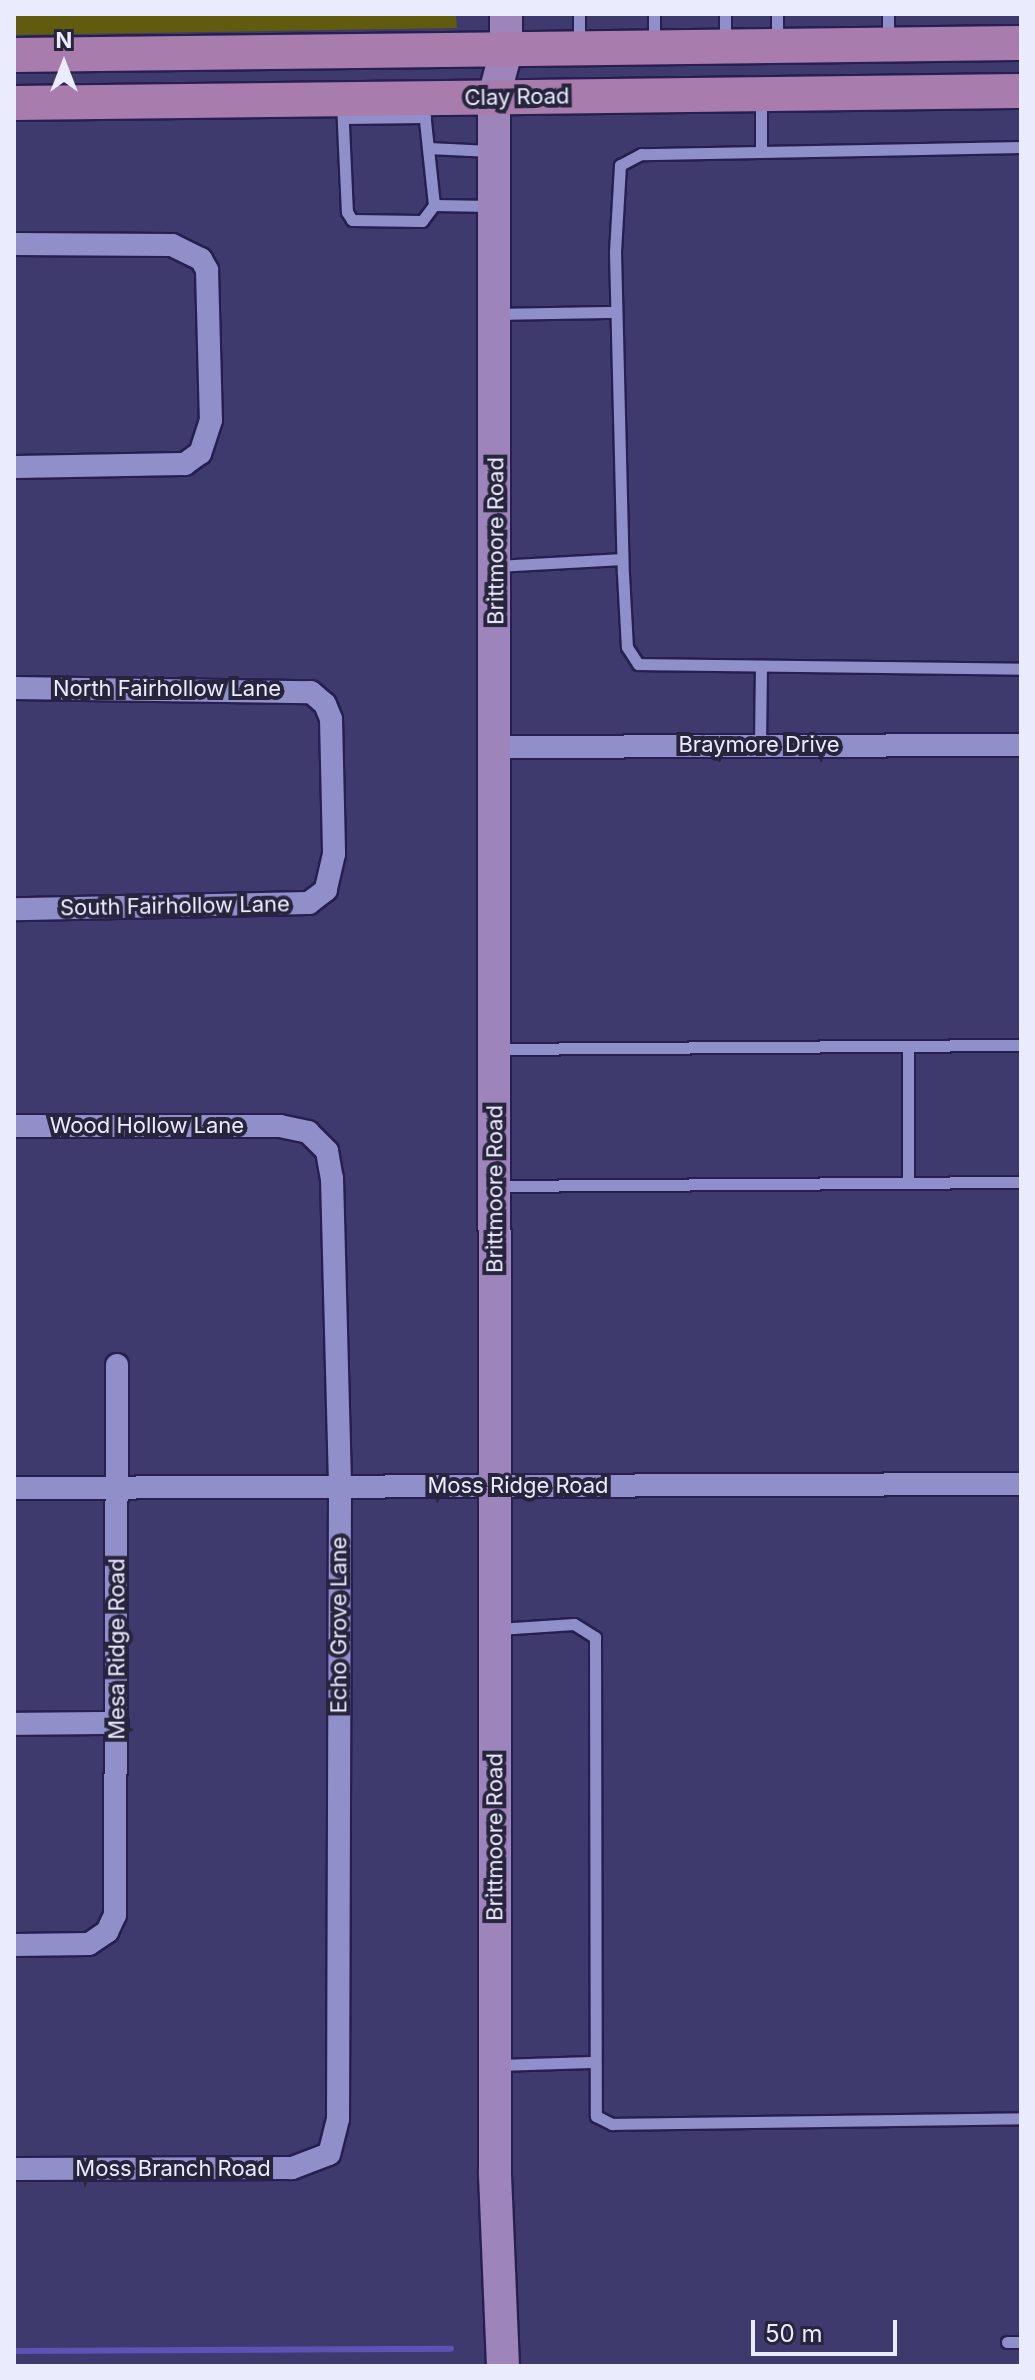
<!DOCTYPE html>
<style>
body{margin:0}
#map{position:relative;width:1035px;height:2380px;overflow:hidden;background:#3e3a6d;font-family:Inter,sans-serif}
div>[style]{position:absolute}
.green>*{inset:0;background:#605b0f}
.stream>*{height:6px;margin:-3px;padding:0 3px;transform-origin:3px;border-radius:3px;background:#5f52b7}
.roads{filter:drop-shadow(2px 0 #261f50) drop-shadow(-2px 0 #261f50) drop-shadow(0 2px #261f50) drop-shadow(0 -2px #261f50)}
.service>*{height:11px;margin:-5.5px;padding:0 5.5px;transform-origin:5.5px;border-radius:5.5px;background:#918fc9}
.minor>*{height:22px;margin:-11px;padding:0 11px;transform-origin:11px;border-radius:11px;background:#918fc9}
.secondary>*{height:32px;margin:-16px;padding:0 16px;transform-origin:16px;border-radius:16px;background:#9d85bb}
.primary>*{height:34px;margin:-17px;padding:0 17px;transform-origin:17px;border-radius:17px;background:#a87cac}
span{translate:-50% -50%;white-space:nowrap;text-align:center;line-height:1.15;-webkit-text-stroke:8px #26253d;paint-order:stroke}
.street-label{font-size:22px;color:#ebebfe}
.frame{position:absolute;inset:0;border:16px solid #ebebfe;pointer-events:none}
.north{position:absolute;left:24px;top:24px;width:80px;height:80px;-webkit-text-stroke:6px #26253d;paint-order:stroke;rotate:0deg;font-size:22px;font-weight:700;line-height:32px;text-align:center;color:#ebebfe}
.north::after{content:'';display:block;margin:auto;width:28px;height:36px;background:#ebebfe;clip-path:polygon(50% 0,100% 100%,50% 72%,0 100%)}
.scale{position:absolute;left:751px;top:2320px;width:146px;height:36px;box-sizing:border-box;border:4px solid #ebebfe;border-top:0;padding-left:10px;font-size:24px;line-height:28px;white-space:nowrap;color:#ebebfe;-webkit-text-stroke:6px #26253d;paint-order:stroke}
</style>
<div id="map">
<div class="green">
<i style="clip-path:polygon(14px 14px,456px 14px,457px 28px,14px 35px)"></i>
</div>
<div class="stream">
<i style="left:14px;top:2351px;width:437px;rotate:-0.3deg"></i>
</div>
<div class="roads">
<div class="service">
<i style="left:725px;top:14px;width:27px;rotate:90deg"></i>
<i style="left:777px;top:14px;width:28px;rotate:90deg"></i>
<i style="left:888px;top:14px;width:27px;rotate:90deg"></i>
<i style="left:579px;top:45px;width:31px;rotate:-90deg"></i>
<i style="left:654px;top:45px;width:31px;rotate:-90deg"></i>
<i style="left:761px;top:99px;width:53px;rotate:90deg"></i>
<i style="left:423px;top:102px;width:104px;rotate:83.9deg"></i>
<i style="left:342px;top:103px;width:109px;rotate:87.4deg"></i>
<i style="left:347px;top:212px;width:9px;rotate:58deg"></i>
<i style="left:352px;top:220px;width:70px;rotate:0.8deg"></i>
<i style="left:422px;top:221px;width:20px;rotate:-53deg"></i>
<i style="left:434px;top:205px;width:58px;rotate:1deg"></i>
<i style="left:343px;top:118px;width:82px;rotate:-0.7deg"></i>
<i style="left:1021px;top:147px;width:380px;rotate:178.9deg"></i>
<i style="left:641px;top:154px;width:24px;rotate:152deg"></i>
<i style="left:620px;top:165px;width:87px;rotate:93.3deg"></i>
<i style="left:615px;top:252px;width:322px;rotate:88.6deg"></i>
<i style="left:623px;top:574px;width:73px;rotate:86.9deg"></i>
<i style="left:627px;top:647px;width:20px;rotate:57deg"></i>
<i style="left:638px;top:664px;width:383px;rotate:0.7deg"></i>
<i style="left:428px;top:148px;width:63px;rotate:2.7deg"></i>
<i style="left:499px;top:314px;width:117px;rotate:-1deg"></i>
<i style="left:497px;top:566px;width:125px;rotate:-3.2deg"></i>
<i style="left:760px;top:745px;width:79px;rotate:-89.3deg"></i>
<i style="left:908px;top:1046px;width:137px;rotate:90deg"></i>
<i style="left:495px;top:1049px;width:526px;rotate:-0.44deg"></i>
<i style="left:495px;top:1186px;width:526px;rotate:-0.44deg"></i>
<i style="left:498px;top:1629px;width:76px;rotate:-3.8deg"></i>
<i style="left:574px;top:1624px;width:25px;rotate:32deg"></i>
<i style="left:595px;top:1637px;width:479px;rotate:89.9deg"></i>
<i style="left:596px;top:2116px;width:18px;rotate:27deg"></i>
<i style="left:612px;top:2124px;width:409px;rotate:-0.8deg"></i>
<i style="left:496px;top:2065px;width:97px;rotate:-1.8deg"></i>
<i style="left:1007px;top:2342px;width:14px"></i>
</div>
<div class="minor">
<i style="left:14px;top:244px;width:158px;rotate:0.4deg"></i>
<i style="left:172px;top:245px;width:32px;rotate:26deg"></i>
<i style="left:201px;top:259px;width:13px;rotate:61deg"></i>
<i style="left:207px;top:270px;width:150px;rotate:88.5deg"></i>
<i style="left:211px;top:420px;width:35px;rotate:108deg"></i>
<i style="left:200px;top:453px;width:19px;rotate:144deg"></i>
<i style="left:185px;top:464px;width:171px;rotate:179deg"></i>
<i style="left:14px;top:688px;width:297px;rotate:0.8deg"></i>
<i style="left:311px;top:692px;width:18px;rotate:41deg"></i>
<i style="left:325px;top:704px;width:16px;rotate:68deg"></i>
<i style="left:331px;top:719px;width:135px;rotate:88.7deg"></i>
<i style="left:334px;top:854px;width:37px;rotate:103deg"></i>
<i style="left:326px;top:890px;width:21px;rotate:143deg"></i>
<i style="left:309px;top:903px;width:295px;rotate:178.8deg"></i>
<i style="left:496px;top:747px;width:525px;rotate:-0.22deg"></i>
<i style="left:14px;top:1126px;width:266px"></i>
<i style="left:280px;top:1126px;width:29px;rotate:12deg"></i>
<i style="left:308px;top:1132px;width:27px;rotate:45deg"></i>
<i style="left:327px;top:1151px;width:27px;rotate:80deg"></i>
<i style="left:332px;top:1178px;width:309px;rotate:88.5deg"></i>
<i style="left:340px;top:1487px;width:632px;rotate:90.18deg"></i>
<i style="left:338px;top:2119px;width:36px;rotate:104deg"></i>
<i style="left:329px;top:2154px;width:40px;rotate:159deg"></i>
<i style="left:292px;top:2168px;width:278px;rotate:179.8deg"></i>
<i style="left:14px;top:1488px;width:1007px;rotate:-0.23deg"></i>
<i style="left:14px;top:1724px;width:103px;rotate:-0.6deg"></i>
<i style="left:14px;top:1945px;width:75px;rotate:-0.8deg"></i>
<i style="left:89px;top:1944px;width:22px;rotate:-34deg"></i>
<i style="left:107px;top:1932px;width:19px;rotate:-65deg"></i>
<i style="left:115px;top:1915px;width:550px;rotate:-89.79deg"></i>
</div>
<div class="secondary">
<i style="left:503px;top:2366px;width:192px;rotate:-92.4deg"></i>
<i style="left:495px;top:2174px;width:2077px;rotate:-90.03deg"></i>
<i style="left:494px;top:97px;width:48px;rotate:-75.4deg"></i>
<i style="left:506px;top:51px;width:37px;rotate:-90deg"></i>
</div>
<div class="primary">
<i style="left:14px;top:55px;width:1007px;rotate:-0.68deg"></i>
<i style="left:14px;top:103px;width:1007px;rotate:-0.68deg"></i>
</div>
</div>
<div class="street-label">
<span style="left:517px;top:97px;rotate:-1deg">Clay Road</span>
<span style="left:496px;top:541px;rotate:-90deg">Brittmoore Road</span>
<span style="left:167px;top:689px">North Fairhollow Lane</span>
<span style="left:759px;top:745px">Braymore Drive</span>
<span style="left:175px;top:906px;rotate:-1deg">South Fairhollow Lane</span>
<span style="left:147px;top:1126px">Wood Hollow Lane</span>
<span style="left:495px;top:1189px;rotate:-90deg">Brittmoore Road</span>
<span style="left:518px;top:1486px">Moss Ridge Road</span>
<span style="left:339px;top:1625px;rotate:-90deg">Echo Grove Lane</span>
<span style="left:117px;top:1649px;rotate:-90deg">Mesa Ridge Road</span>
<span style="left:495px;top:1837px;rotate:-90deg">Brittmoore Road</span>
<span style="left:173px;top:2169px">Moss Branch Road</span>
</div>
<div class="frame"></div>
<div class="north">N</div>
<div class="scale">50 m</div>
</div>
